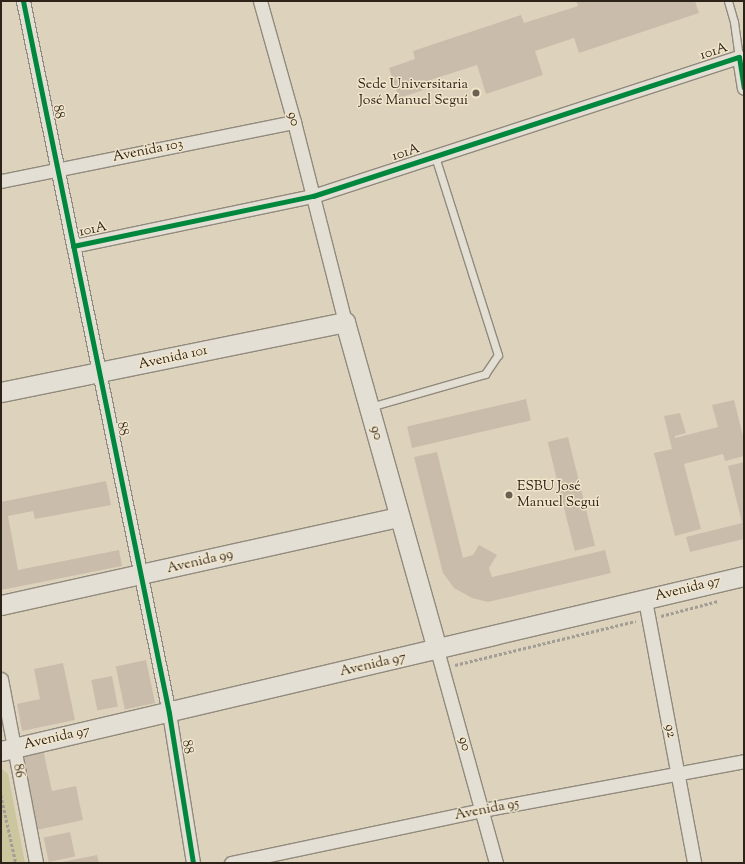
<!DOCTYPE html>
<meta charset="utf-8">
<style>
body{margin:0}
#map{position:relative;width:745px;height:864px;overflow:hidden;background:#ddd3bd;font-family:"Sorts Mill Goudy",serif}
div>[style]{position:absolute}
.green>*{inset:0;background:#ccc69f}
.building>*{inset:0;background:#cabcaa;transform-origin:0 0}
.path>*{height:2.5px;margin-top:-1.25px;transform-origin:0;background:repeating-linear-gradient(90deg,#a39e95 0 3px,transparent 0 5px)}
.roads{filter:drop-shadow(1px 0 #918a7d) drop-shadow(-1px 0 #918a7d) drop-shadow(0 1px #918a7d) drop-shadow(0 -1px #918a7d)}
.lane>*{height:7px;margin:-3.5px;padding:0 3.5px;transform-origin:3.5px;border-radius:3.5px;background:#e4dfd4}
.street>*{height:13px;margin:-6.5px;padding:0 6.5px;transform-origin:6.5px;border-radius:6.5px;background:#e4dfd4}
.secondary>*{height:19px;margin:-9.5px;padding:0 9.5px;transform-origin:9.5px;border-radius:9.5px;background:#e4dfd4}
.cycleway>*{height:5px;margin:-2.5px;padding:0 2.5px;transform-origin:2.5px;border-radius:2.5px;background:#00873e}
.dots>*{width:11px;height:11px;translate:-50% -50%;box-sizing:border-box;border:2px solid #f1e6cc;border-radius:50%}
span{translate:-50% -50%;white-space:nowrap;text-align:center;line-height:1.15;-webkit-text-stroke:3px #f1e6cc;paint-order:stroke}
.street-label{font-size:14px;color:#2e2318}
.poi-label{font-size:14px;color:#2e2318}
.right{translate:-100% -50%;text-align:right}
.left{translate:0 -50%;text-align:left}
.frame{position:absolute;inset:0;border:2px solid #2e2318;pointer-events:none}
</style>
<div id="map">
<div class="green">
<i style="clip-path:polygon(1px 768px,8px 774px,25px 863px,1px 863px)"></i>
</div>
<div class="building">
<i style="clip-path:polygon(576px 1px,695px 1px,699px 13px,579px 53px,574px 38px,535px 51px,543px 75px,486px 94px,477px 65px,424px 82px,427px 89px,399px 98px,389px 68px,415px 59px,413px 51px,521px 15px,524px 23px,578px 6px)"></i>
<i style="left:526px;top:399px;width:22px;height:122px;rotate:77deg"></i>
<i style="clip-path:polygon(734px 400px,744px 440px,744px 456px,725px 461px,723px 454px,684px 464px,701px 529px,675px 536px,654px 453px,672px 449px,664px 416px,680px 413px,686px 433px,675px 436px,675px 438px,718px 427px,712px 405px)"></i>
<i style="left:568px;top:437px;width:112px;height:21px;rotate:76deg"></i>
<i style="clip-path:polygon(437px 452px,463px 558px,473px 555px,479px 545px,497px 555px,489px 568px,492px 577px,605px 550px,611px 573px,488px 602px,472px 598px,454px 588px,443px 573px,414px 457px)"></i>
<i style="clip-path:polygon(744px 462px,744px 539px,690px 552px,686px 537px,742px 523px,728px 466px)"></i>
<i style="clip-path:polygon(106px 481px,111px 505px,35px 519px,33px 511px,8px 516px,18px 570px,119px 550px,122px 566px,1px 590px,1px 502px)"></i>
<i style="left:146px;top:660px;width:44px;height:31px;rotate:78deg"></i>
<i style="clip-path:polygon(63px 663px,75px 720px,22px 731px,17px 704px,40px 699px,34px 669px)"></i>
<i style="left:112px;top:676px;width:31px;height:21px;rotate:79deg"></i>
<i style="clip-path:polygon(43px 749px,52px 791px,76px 786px,83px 820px,37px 830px,22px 753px)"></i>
<i style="left:70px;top:832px;width:25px;height:27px;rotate:78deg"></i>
<i style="clip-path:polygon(97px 855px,99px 863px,62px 863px,62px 862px)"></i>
</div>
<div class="path">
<i style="left:661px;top:616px;width:59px;rotate:-14.7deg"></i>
<i style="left:455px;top:665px;width:186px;rotate:-13.7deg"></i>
<i style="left:1px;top:795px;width:70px;rotate:77.6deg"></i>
</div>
<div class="roads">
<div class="lane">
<i style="left:728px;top:1px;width:22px;rotate:74deg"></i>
<i style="left:734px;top:22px;width:35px;rotate:82deg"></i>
<i style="left:370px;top:407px;width:120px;rotate:-16deg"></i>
<i style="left:485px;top:374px;width:23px;rotate:-56deg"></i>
<i style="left:498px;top:355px;width:209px;rotate:-107.6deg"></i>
</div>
<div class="street">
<i style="left:23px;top:1px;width:727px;rotate:78.41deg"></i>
<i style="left:169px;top:713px;width:152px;rotate:80.9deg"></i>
<i style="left:260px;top:1px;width:126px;rotate:74.3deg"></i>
<i style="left:294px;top:122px;width:206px;rotate:75.7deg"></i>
<i style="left:1px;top:181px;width:299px;rotate:-11.4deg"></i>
<i style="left:73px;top:246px;width:245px;rotate:-11.8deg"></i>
<i style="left:313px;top:196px;width:448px;rotate:-18.1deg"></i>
<i style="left:739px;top:57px;width:31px;rotate:81deg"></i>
<i style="left:645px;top:600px;width:268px;rotate:79.4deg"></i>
<i style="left:437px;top:650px;width:221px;rotate:74.5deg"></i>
<i style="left:1px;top:679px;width:187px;rotate:79.2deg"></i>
<i style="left:231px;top:863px;width:258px;rotate:-11.9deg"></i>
<i style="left:483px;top:810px;width:266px;rotate:-10.6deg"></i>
</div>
<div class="secondary">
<i style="left:1px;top:392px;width:351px;rotate:-11.5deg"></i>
<i style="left:345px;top:322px;width:341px;rotate:74.3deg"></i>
<i style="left:1px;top:605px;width:408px;rotate:-12.5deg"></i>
<i style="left:1px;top:751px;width:763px;rotate:-13.25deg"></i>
</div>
</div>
<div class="cycleway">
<i style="left:23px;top:1px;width:727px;rotate:78.41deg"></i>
<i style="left:169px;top:713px;width:152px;rotate:80.9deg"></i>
<i style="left:73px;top:246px;width:245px;rotate:-11.8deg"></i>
<i style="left:313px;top:196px;width:448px;rotate:-18.1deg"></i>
<i style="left:739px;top:57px;width:31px;rotate:81deg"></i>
</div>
<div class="dots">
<i style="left:476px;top:93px;background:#6b6152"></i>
<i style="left:509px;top:495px;background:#6b6152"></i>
</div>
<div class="street-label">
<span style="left:714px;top:52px;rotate:-18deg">101A</span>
<span style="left:58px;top:112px;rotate:79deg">88</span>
<span style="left:293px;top:119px;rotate:75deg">90</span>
<span style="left:148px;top:151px;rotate:-11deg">Avenida 103</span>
<span style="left:406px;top:153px;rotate:-18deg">101A</span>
<span style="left:93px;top:230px;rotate:-12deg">101A</span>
<span style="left:173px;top:358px;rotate:-12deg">Avenida 101</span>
<span style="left:122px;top:429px;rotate:78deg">88</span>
<span style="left:376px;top:433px;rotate:75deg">90</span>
<span style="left:200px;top:562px;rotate:-13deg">Avenida 99</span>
<span style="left:688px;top:589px;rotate:-14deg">Avenida 97</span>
<span style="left:373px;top:665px;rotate:-13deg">Avenida 97</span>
<span style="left:670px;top:731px;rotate:79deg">92</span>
<span style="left:57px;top:738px;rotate:-13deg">Avenida 97</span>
<span style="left:464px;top:744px;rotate:74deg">90</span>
<span style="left:187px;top:747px;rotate:81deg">88</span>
<span style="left:18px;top:771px;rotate:79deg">86</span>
<span style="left:487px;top:810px;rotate:-11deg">Avenida 95</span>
</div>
<div class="poi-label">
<span class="right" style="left:468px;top:93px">Sede Universitaria<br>José Manuel Seguí</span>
<span class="left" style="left:517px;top:495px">ESBU José<br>Manuel Seguí</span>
</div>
<div class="frame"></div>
</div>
